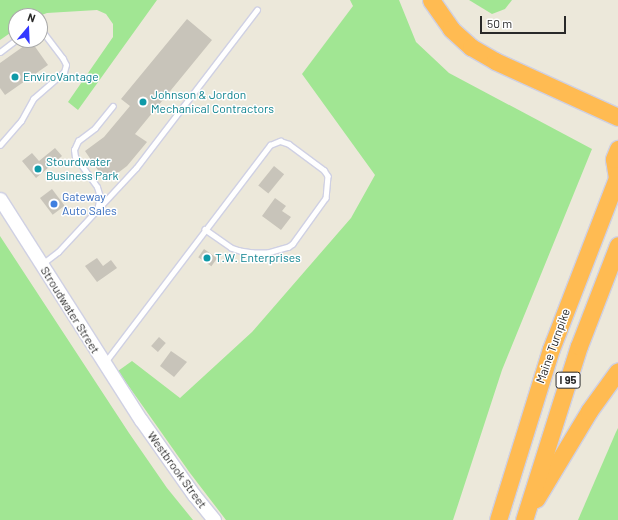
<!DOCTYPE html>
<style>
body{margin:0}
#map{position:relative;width:618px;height:520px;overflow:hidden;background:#ece8da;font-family:Barlow,sans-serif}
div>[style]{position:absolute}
.green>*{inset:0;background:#a1e693}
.building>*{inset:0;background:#c8c4ba;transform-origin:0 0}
.roads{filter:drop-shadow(1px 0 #cfd0e3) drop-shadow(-1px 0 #cfd0e3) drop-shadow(0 1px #cfd0e3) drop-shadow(0 -1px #cfd0e3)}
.service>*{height:4.5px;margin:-2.25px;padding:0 2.25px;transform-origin:2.25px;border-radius:2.25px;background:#fff}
.secondary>*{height:13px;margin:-6.5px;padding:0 6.5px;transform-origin:6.5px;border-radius:6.5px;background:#fff}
.motorway>*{height:17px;margin:-8.5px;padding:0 8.5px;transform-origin:8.5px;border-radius:8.5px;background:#ffbb52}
.dots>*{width:11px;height:11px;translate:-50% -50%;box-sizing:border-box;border:2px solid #fff;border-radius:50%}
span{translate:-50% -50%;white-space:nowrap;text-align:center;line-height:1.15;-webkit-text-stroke:3px #fff;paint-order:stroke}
.shield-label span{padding:1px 3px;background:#fff;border:1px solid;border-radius:3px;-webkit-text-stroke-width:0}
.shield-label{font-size:11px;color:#292929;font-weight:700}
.culture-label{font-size:12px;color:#0d838f}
.left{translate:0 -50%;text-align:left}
.shop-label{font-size:12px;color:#366cbe}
.street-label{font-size:12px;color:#292929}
.north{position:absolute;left:8px;top:8px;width:40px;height:40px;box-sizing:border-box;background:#fff;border:1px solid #a9a9a9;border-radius:50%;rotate:19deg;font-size:11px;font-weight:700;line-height:16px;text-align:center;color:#292929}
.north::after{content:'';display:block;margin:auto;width:14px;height:18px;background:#3437ff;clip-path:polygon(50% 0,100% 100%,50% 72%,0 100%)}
.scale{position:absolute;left:480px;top:16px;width:86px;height:18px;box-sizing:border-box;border:2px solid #292929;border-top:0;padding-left:5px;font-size:12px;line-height:14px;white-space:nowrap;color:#292929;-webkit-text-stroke:3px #fff;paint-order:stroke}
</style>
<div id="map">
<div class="green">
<i style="clip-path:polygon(0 0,157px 0,78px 110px,68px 102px,113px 37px,113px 24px,106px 14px,97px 10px,47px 13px,39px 16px,16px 16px,16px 29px,0 40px)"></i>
<i style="clip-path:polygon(350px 0,399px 0,416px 42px,449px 73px,592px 149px,502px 370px,453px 520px,226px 520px,190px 473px,118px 371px,132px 361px,180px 398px,252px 332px,351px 218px,375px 175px,302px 74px,353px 6px)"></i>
<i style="clip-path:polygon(469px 0,512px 0,505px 9px,492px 14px)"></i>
<i style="clip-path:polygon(0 236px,129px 433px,167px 488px,193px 520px,0 520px)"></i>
<i style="clip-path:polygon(618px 428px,618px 520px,578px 520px,616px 432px)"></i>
</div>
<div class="building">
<i style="clip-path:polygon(187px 19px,212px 40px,135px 134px,147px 142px,127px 166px,106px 182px,85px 151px,104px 137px,130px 106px,121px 99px)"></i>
<i style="clip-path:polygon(31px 41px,48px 65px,5px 95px,0 88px,0 63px)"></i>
<i style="clip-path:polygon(55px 148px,62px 156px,36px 178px,22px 161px,32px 153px,39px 161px)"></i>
<i style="left:274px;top:166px;width:13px;height:25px;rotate:39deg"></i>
<i style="left:52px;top:189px;width:21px;height:15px;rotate:53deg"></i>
<i style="clip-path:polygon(275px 198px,286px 206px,282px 211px,291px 217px,281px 230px,262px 216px)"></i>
<i style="left:204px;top:249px;width:16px;height:10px;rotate:35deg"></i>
<i style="clip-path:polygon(97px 258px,103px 266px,111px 260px,117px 268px,97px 282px,85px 266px)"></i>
<i style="left:159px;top:337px;width:9px;height:12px;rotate:41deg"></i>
<i style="clip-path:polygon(171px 351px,187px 362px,174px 377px,160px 366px)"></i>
</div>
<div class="roads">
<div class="service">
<i style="left:0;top:52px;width:20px;rotate:-37deg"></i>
<i style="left:0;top:145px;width:32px;rotate:-49deg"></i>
<i style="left:21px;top:121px;width:25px;rotate:-61deg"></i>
<i style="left:33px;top:99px;width:41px;rotate:-41.1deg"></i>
<i style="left:64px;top:72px;width:7px;rotate:-74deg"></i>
<i style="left:66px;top:65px;width:7px;rotate:-117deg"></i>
<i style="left:63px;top:59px;width:31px;rotate:-127deg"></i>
<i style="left:44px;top:34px;width:4px;rotate:-153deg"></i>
<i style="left:97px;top:210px;width:57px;rotate:-47.1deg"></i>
<i style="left:136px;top:168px;width:199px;rotate:-52.6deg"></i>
<i style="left:42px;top:264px;width:20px;rotate:-37deg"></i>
<i style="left:58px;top:252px;width:57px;rotate:-47.1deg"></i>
<i style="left:97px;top:210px;width:13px;rotate:-77deg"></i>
<i style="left:100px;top:197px;width:10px;rotate:-107deg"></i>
<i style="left:97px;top:187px;width:37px;rotate:-126deg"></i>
<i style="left:75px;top:157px;width:7px;rotate:-98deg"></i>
<i style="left:74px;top:150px;width:10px;rotate:-66deg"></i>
<i style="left:78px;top:141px;width:21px;rotate:-37deg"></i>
<i style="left:95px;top:128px;width:28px;rotate:-51deg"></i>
<i style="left:106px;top:361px;width:271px;rotate:-52.8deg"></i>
<i style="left:270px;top:145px;width:11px;rotate:-22deg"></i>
<i style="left:280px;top:141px;width:9px;rotate:18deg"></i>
<i style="left:289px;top:144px;width:44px;rotate:36.6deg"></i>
<i style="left:324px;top:170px;width:7px;rotate:56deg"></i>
<i style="left:328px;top:176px;width:22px;rotate:95deg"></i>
<i style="left:326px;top:198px;width:57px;rotate:125.7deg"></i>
<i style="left:293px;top:244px;width:5px;rotate:143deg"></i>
<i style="left:289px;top:247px;width:22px;rotate:164deg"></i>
<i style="left:268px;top:253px;width:15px;rotate:180deg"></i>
<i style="left:253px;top:253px;width:13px;rotate:-171deg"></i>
<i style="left:240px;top:251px;width:9px;rotate:-162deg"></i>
<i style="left:231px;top:248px;width:32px;rotate:-145deg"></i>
</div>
<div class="secondary">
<i style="left:0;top:199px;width:262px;rotate:57.5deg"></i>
<i style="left:141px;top:420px;width:92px;rotate:54.8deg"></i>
<i style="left:194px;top:495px;width:32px;rotate:51deg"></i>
</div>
<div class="motorway">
<i style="left:431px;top:0;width:35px;rotate:55deg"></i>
<i style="left:451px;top:29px;width:27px;rotate:42deg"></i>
<i style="left:471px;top:47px;width:28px;rotate:30deg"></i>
<i style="left:495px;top:61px;width:135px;rotate:24.5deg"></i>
<i style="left:617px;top:178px;width:19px;rotate:-99deg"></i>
<i style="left:614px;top:159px;width:11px;rotate:-68deg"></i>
<i style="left:536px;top:499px;width:103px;rotate:-58.9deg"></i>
<i style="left:589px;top:411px;width:49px;rotate:-54.1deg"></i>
<i style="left:498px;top:520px;width:179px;rotate:-72.8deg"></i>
<i style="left:551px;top:349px;width:186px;rotate:-68.9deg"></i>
<i style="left:524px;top:520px;width:182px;rotate:-72.5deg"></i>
<i style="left:579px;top:346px;width:108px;rotate:-68.9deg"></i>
</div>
</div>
<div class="dots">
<i style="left:15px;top:77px;background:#0f9aa8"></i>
<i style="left:143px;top:102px;background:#0f9aa8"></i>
<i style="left:38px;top:169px;background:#0f9aa8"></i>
<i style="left:54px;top:204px;background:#3f7fe0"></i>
<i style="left:207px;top:258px;background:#0f9aa8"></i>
</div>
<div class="shield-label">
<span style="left:568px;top:380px">I 95</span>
</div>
<div class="culture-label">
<span class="left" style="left:23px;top:77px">EnviroVantage</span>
<span class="left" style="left:151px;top:102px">Johnson &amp; Jordon<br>Mechanical Contractors</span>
<span class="left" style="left:46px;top:169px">Stourdwater<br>Business Park</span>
<span class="left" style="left:215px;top:258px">T.W. Enterprises</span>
</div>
<div class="shop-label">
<span class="left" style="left:62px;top:204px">Gateway<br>Auto Sales</span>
</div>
<div class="street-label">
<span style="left:70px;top:310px;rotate:58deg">Stroudwater Street</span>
<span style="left:553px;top:346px;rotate:-70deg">Maine Turnpike</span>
<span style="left:177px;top:470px;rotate:54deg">Westbrook Street</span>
</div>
<div class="north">N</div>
<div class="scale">50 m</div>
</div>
